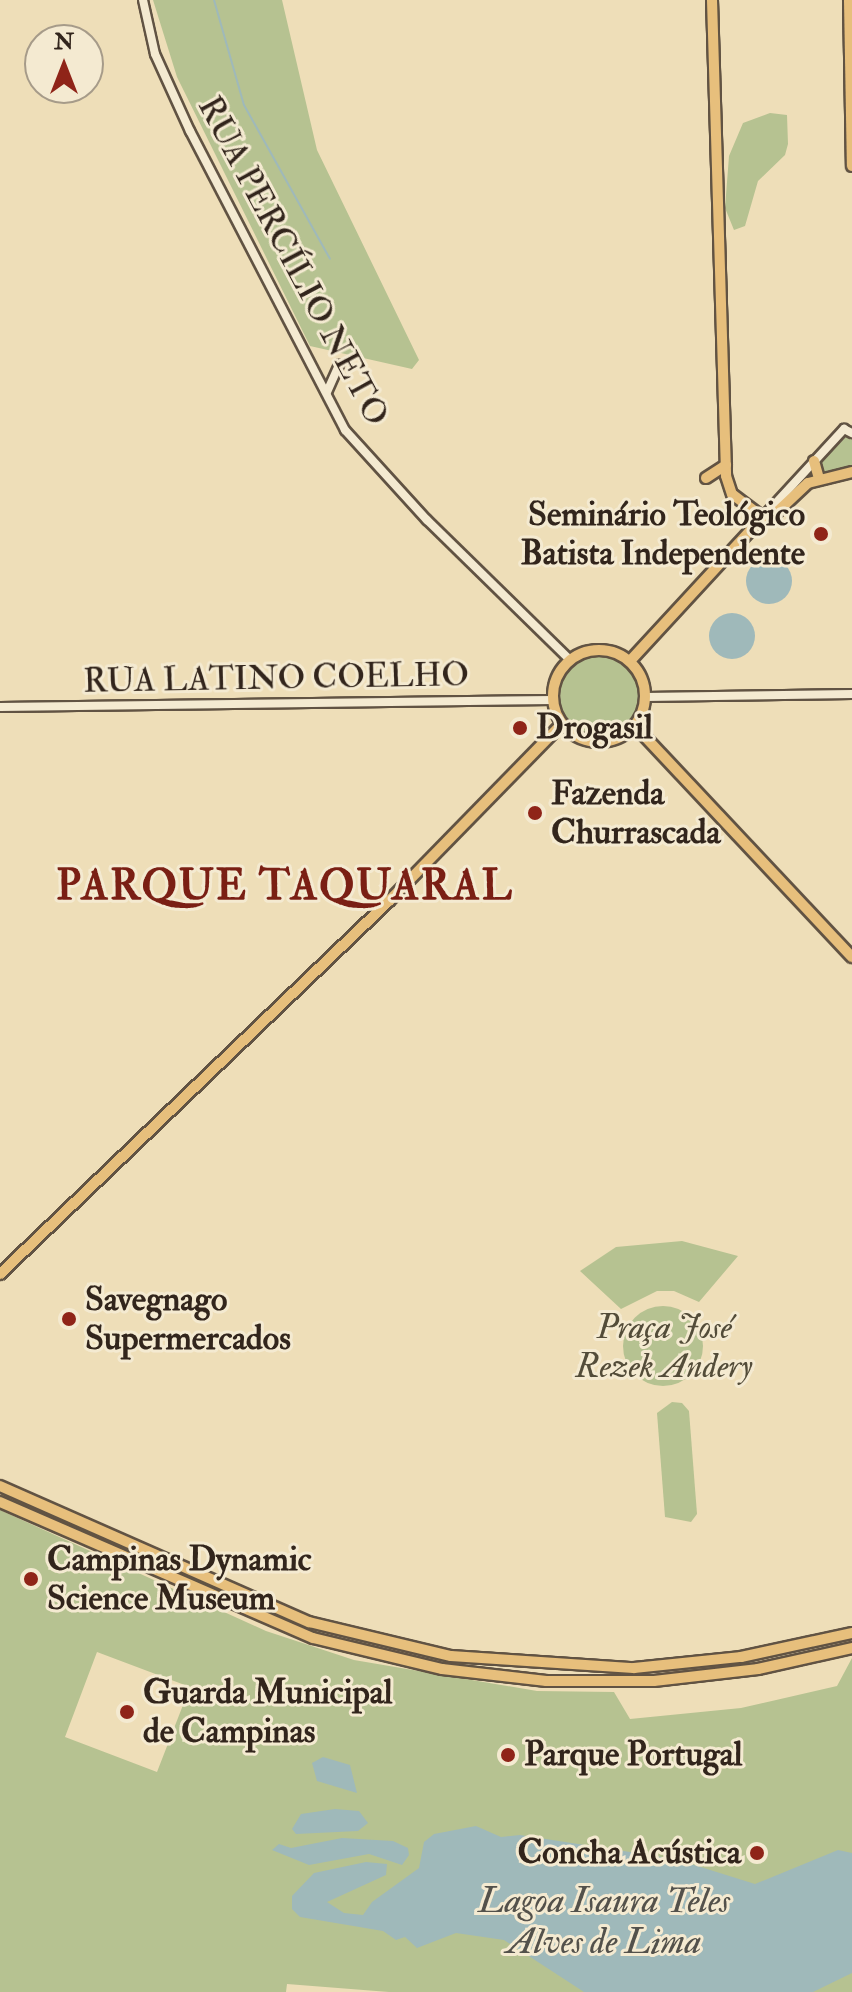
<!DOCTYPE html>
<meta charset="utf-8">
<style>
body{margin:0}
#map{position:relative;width:852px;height:1992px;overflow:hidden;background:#eedeb8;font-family:"IM FELL Double Pica",serif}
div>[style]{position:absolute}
.green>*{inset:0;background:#b6c291}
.round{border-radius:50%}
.water>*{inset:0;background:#9fb9ba}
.stream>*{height:2px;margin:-1px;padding:0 1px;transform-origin:1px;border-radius:1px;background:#9fb9ba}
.roads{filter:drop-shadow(2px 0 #615343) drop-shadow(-2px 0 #615343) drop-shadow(0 2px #615343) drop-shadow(0 -2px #615343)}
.minor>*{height:8px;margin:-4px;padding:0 4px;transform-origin:4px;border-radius:4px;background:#f4ead1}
.major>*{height:10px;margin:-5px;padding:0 5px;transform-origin:5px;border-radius:5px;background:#e7bf7c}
.major>.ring{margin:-5px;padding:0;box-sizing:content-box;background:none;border:10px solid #e7bf7c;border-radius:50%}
.dots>*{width:22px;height:22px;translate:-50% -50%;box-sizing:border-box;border:4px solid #f4ead1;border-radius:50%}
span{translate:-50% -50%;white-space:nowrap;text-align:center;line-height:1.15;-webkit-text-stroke:6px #f4ead1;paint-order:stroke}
.street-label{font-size:34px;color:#32251c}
.poi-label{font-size:34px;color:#32251c;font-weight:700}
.right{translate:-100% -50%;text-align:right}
.left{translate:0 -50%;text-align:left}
.park-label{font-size:34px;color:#534c39;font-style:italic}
.water-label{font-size:36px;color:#53514b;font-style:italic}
.district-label{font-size:42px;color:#7a1f14;font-weight:700;letter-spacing:2px}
.north{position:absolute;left:24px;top:24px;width:80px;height:80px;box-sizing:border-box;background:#f4ead1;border:2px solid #a69b89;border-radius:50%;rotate:0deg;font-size:22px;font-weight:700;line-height:32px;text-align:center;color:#32251c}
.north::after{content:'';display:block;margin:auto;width:28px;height:36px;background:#8f2418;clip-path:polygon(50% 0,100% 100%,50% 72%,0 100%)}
</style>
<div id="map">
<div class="green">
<i style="clip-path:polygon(153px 0,282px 0,317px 150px,419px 360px,412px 369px,310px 346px,177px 77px)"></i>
<i style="clip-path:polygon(770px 113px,787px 115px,788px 144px,785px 155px,758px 181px,745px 226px,734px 230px,725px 208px,729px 156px,743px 123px)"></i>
<i style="clip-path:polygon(846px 437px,852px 438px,852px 468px,818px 472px,817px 466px)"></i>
<i class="round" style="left:560px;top:656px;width:80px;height:80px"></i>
<i style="clip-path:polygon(682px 1241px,738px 1256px,699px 1302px,674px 1291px,657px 1291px,621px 1309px,580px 1271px,616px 1247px)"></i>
<i class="round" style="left:623px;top:1306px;width:80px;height:80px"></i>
<i style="clip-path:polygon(672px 1402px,682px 1403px,689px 1411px,697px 1514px,691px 1522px,665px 1517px,657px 1413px)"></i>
<i style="clip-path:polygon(evenodd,0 1510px,266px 1631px,354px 1660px,537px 1691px,614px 1692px,630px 1719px,741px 1708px,837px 1686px,852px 1658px,852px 1992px,389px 1992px,287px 1984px,286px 1992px,0 1992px,0 1510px,97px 1652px,190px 1687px,157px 1772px,65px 1737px,97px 1652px)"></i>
</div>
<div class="water">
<i class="round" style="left:746px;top:558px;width:46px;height:46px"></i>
<i class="round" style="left:709px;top:613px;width:46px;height:46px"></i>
<i style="clip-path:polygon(323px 1757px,350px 1765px,357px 1793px,317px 1781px,312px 1763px)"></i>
<i style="clip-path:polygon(335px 1809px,359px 1811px,368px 1823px,358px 1831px,296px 1834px,292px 1829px,301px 1814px)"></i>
<i style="clip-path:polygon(476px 1826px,501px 1837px,520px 1835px,675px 1859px,755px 1884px,838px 1850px,852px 1853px,852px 1973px,813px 1992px,584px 1992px,504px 1940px,456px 1933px,417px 1948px,405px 1937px,396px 1940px,383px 1931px,300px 1917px,292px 1909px,292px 1896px,314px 1873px,366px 1862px,387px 1864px,386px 1875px,327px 1902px,344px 1913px,363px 1915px,372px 1902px,419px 1868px,424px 1842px,434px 1834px)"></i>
<i style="clip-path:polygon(342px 1838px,393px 1841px,408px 1848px,409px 1855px,402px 1865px,369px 1854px,309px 1865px,272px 1850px,279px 1844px,291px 1848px)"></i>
</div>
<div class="stream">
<i style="left:214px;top:0;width:109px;rotate:74.1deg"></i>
<i style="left:244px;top:105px;width:176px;rotate:60.8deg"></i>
</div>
<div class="roads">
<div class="minor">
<i style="left:143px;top:0;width:55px;rotate:77.5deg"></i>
<i style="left:155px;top:54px;width:85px;rotate:65.6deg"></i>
<i style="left:190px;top:131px;width:337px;rotate:62.6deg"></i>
<i style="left:345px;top:430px;width:122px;rotate:47.7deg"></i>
<i style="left:427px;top:520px;width:200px;rotate:44.4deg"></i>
<i style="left:327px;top:392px;width:30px;rotate:-66deg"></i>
<i style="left:763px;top:517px;width:120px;rotate:-47.4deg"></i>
<i style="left:844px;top:429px;width:9px;rotate:27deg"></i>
<i style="left:646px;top:697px;width:206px;rotate:-0.8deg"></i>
<i style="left:0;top:707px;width:553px;rotate:-0.73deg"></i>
</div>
<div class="major">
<i style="left:712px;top:0;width:476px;rotate:88.3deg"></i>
<i style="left:726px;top:476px;width:19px;rotate:72deg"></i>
<i style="left:732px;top:494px;width:39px;rotate:37deg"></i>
<i style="left:849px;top:0;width:166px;rotate:89deg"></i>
<i style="left:814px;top:461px;width:18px;rotate:74deg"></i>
<i style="left:706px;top:478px;width:24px;rotate:-33deg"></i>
<i class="ring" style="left:553px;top:650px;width:82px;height:82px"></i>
<i style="left:630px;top:661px;width:196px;rotate:-47.3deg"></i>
<i style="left:763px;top:517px;width:14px;rotate:-17deg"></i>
<i style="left:776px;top:513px;width:44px;rotate:-43.2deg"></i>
<i style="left:808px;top:483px;width:45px;rotate:-14deg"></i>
<i style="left:635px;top:726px;width:317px;rotate:46.8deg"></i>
<i style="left:0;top:1274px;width:539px;rotate:-43.8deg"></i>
<i style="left:389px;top:901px;width:248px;rotate:-45.7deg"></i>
<i style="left:0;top:1486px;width:338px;rotate:23.8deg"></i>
<i style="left:309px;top:1622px;width:146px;rotate:13.5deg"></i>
<i style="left:451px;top:1656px;width:183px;rotate:3.8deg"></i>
<i style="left:634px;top:1668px;width:108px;rotate:-5.9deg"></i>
<i style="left:741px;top:1657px;width:114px;rotate:-12.2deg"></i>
<i style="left:0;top:1502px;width:341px;rotate:23.5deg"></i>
<i style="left:313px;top:1638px;width:133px;rotate:13.5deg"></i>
<i style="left:442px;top:1669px;width:105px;rotate:6.6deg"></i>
<i style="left:546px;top:1681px;width:108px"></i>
<i style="left:654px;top:1681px;width:105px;rotate:-6.6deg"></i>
<i style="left:758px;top:1669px;width:96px;rotate:-12.6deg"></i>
</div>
</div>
<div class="dots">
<i style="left:821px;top:534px;background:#8f2418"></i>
<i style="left:520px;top:728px;background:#8f2418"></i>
<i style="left:535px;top:813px;background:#8f2418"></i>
<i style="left:69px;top:1319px;background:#8f2418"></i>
<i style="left:31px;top:1579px;background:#8f2418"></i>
<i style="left:127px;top:1712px;background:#8f2418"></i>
<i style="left:508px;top:1755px;background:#8f2418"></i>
<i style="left:757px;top:1853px;background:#8f2418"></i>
</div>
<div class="street-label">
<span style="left:293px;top:261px;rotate:62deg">RUA PERCÍLIO NETO</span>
<span style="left:276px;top:678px;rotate:-1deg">RUA LATINO COELHO</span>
</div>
<div class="poi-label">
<span class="right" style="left:805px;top:534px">Seminário Teológico<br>Batista Independente</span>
<span class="left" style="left:536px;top:728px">Drogasil</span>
<span class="left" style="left:551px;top:813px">Fazenda<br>Churrascada</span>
<span class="left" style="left:85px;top:1319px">Savegnago<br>Supermercados</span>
<span class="left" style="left:47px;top:1579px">Campinas Dynamic<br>Science Museum</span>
<span class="left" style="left:143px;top:1712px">Guarda Municipal<br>de Campinas</span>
<span class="left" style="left:524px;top:1755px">Parque Portugal</span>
<span class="right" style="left:741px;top:1853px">Concha Acústica</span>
</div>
<div class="park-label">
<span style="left:664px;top:1347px">Praça José<br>Rezek Andery</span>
</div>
<div class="water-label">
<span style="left:604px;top:1921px">Lagoa Isaura Teles<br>Alves de Lima</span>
</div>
<div class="district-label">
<span style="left:285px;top:886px">PARQUE TAQUARAL</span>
</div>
<div class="north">N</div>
</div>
